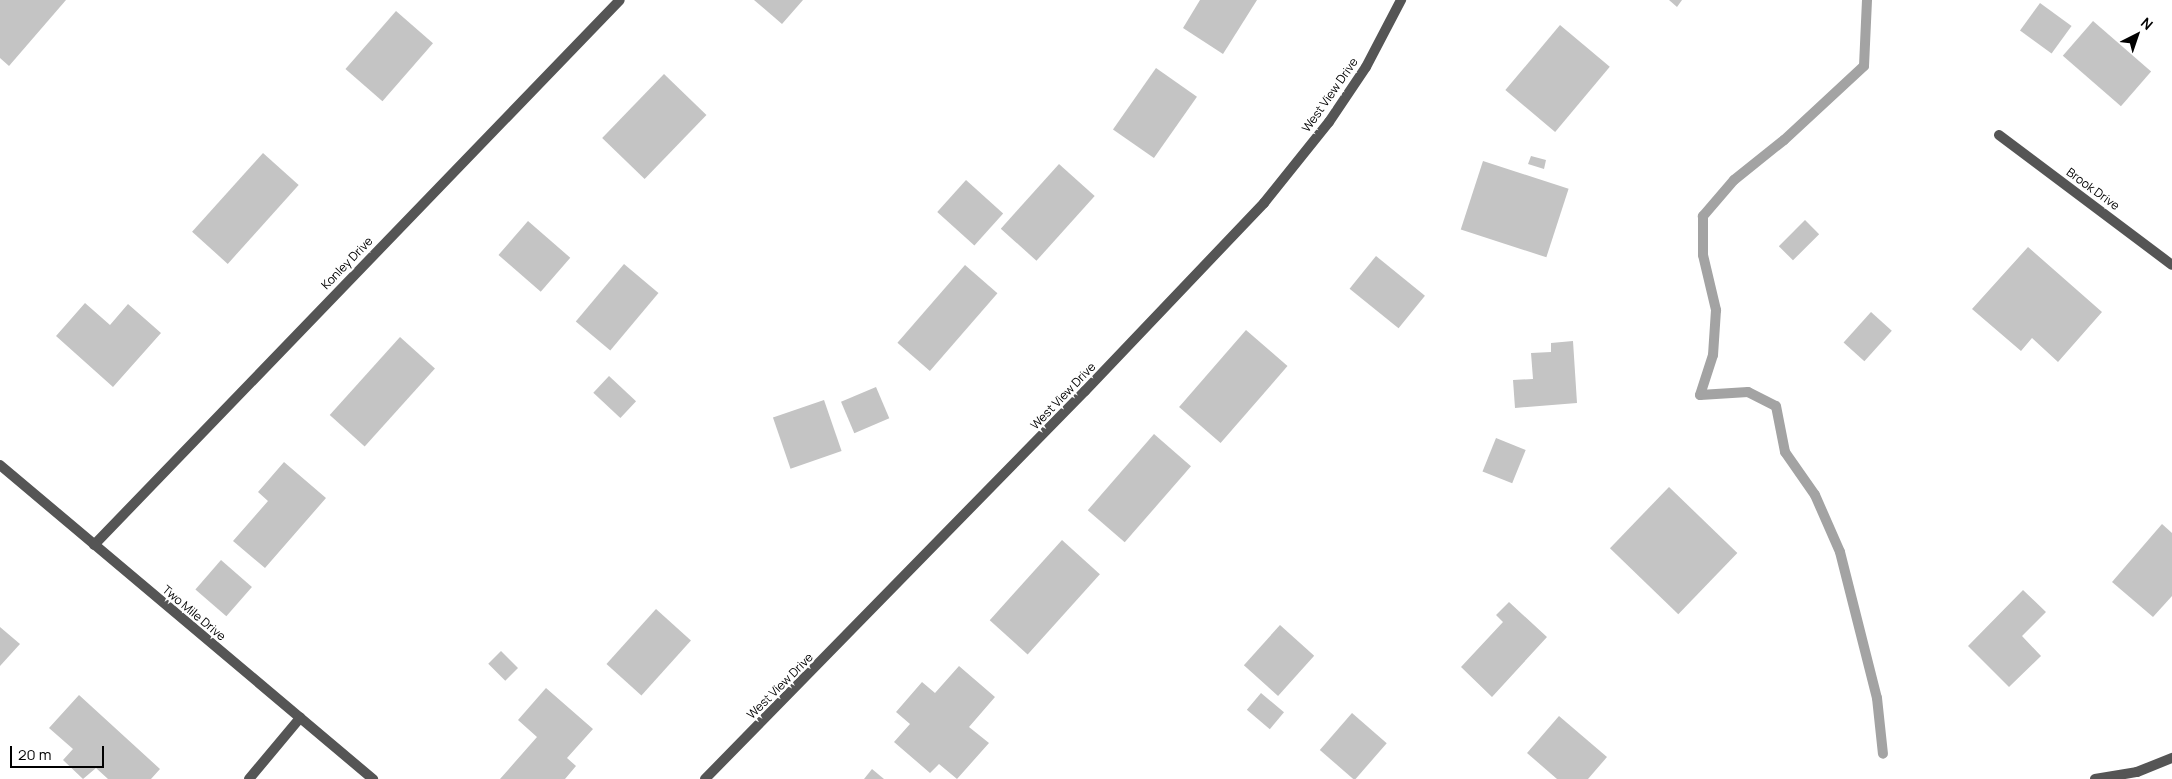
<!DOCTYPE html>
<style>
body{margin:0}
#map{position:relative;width:2172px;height:779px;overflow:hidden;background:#fff;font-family:Manrope,sans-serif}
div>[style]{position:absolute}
.stream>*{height:10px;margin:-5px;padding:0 5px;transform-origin:5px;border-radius:5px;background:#a3a3a3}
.building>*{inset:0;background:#c4c4c4;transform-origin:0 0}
.minor>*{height:10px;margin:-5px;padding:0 5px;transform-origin:5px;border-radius:5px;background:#555}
.tertiary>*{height:10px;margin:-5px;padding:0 5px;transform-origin:5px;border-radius:5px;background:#555}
span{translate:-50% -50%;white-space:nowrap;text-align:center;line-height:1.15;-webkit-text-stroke:4.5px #fff;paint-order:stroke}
.street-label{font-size:12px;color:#000}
.north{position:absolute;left:2112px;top:10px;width:50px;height:50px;-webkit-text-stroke:4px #fff;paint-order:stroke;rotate:41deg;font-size:14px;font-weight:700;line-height:20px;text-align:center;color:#000}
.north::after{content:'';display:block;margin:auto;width:18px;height:22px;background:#000;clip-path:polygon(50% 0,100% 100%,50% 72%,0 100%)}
.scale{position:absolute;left:10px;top:746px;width:94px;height:22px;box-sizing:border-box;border:2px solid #000;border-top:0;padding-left:6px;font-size:15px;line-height:18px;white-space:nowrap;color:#000;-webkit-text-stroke:4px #fff;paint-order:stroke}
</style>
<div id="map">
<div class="stream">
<i style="left:1867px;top:0;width:66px;rotate:92.6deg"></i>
<i style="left:1864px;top:66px;width:109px;rotate:137.2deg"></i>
<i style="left:1784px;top:140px;width:64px;rotate:141.3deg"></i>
<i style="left:1734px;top:180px;width:48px;rotate:130.7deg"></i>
<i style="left:1703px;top:216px;width:39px;rotate:90deg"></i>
<i style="left:1703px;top:255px;width:57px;rotate:76.7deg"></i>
<i style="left:1716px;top:310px;width:45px;rotate:93.8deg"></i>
<i style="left:1713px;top:355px;width:42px;rotate:108deg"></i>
<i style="left:1700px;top:395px;width:48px;rotate:-3.6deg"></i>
<i style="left:1748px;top:392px;width:31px;rotate:27deg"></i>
<i style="left:1776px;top:406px;width:47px;rotate:78.9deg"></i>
<i style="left:1785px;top:452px;width:52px;rotate:55.1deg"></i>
<i style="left:1815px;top:495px;width:62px;rotate:66.3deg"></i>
<i style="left:1840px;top:552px;width:151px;rotate:75.8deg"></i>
<i style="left:1877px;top:698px;width:56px;rotate:83.9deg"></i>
</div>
<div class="building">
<i style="clip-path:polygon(0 0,66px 0,9px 66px,0 58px)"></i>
<i style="clip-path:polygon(754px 0,803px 0,782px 24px)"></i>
<i style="clip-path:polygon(1200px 0,1257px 0,1223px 54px,1183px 28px)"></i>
<i style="clip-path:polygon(1669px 0,1682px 0,1677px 7px)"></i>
<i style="left:2040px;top:3px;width:39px;height:34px;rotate:36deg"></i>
<i style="left:396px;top:11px;width:49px;height:77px;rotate:41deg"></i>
<i style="left:2093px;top:21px;width:77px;height:46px;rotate:41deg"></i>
<i style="left:1560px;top:25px;width:65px;height:85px;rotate:40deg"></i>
<i style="left:1156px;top:68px;width:50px;height:75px;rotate:35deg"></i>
<i style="left:664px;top:74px;width:59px;height:89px;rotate:44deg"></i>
<i style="left:263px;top:153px;width:48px;height:106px;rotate:42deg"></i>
<i style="clip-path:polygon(1531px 156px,1546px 160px,1544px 169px,1528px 164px)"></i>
<i style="left:1483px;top:161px;width:90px;height:72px;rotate:18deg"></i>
<i style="left:1059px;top:164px;width:48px;height:87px;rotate:42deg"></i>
<i style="left:966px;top:180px;width:50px;height:43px;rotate:42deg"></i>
<i style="left:1805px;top:220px;width:20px;height:37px;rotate:45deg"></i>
<i style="left:528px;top:221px;width:56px;height:45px;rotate:41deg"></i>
<i style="clip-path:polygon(2028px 247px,2102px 312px,2058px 362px,2032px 338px,2021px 351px,1972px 309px)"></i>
<i style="left:1376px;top:256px;width:63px;height:42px;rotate:39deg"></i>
<i style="left:624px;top:264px;width:45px;height:75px;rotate:40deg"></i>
<i style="left:965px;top:265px;width:43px;height:103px;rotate:41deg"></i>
<i style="clip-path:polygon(85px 303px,110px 325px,128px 304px,161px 333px,113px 387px,56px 336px)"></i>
<i style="left:1871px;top:312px;width:28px;height:41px;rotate:42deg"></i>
<i style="left:1246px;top:330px;width:55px;height:102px;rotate:41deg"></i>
<i style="left:400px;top:337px;width:47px;height:105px;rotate:42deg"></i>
<i style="clip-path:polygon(1573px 341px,1577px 403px,1515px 408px,1513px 380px,1533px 379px,1531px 353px,1551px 352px,1551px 343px)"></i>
<i style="left:609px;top:376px;width:37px;height:23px;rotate:43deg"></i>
<i style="left:876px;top:387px;width:34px;height:38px;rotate:67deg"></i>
<i style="left:824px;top:400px;width:54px;height:54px;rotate:71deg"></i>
<i style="left:1154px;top:434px;width:49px;height:101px;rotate:41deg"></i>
<i style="left:1496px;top:438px;width:32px;height:36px;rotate:22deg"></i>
<i style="clip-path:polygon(284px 462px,326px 498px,265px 568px,233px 541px,268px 501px,258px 492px)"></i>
<i style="left:1669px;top:487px;width:95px;height:85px;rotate:44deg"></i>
<i style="clip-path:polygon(2162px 524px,2172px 533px,2172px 596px,2153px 617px,2112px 582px)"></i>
<i style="left:1062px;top:540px;width:51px;height:108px;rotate:42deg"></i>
<i style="left:221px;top:560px;width:41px;height:39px;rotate:41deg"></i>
<i style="clip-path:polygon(2023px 590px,2046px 612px,2022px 636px,2041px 656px,2009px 687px,1968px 646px)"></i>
<i style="clip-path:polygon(1509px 602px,1547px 637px,1492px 697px,1461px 667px,1503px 622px,1496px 615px)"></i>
<i style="left:656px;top:609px;width:47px;height:74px;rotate:42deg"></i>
<i style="left:1280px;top:625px;width:46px;height:54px;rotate:42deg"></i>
<i style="clip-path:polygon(0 627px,20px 644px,0 666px)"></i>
<i style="left:501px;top:651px;width:24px;height:18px;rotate:45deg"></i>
<i style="clip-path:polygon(959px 666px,995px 697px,969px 727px,989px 743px,957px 779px,939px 764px,930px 773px,894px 742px,910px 724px,896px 712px,922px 682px,935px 693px)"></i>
<i style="clip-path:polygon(546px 688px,593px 729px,567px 758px,576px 766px,565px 779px,500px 779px,537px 737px,518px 720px)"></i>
<i style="left:1261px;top:693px;width:30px;height:22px;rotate:40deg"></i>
<i style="clip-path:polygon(79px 695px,160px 769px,151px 779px,108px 779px,96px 768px,83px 779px,63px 760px,73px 749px,49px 728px)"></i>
<i style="left:1352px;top:713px;width:46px;height:49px;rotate:41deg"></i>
<i style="clip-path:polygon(1559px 716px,1607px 757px,1588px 779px,1557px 779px,1527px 753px)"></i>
<i style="clip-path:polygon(872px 769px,884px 779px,864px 779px)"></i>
</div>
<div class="minor">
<i style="left:1999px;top:135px;width:216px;rotate:36.9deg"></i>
<i style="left:94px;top:545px;width:757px;rotate:-46.02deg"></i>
<i style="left:249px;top:779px;width:80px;rotate:-50.1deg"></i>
<i style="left:705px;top:779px;width:543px;rotate:-45.6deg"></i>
<i style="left:1085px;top:391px;width:260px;rotate:-46.4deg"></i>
<i style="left:1264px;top:203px;width:104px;rotate:-51.3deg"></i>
<i style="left:1329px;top:122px;width:66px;rotate:-56.1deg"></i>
<i style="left:1366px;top:67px;width:76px;rotate:-62.4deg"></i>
<i style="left:2095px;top:779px;width:43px;rotate:-9.5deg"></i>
<i style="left:2137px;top:772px;width:38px;rotate:-22deg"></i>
</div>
<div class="tertiary">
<i style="left:0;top:465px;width:488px;rotate:40.1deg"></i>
</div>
<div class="street-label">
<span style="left:1330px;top:95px;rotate:-55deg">West View Drive</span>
<span style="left:2093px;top:189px;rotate:36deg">Brook Drive</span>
<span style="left:347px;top:263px;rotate:-46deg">Konley Drive</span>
<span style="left:1063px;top:396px;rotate:-46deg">West View Drive</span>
<span style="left:194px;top:613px;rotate:40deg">Two Mile Drive</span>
<span style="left:780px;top:686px;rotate:-45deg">West View Drive</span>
</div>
<div class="north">N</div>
<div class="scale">20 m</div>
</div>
